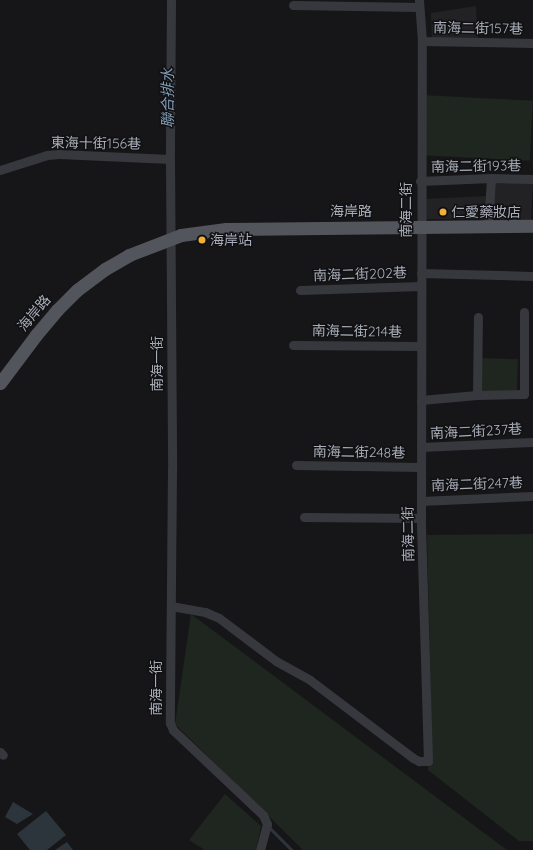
<!DOCTYPE html>
<meta charset="utf-8">
<style>
body{margin:0}
#map{position:relative;width:533px;height:850px;overflow:hidden;background:#161618;font-family:Quicksand,"Noto Sans TC",sans-serif}
div>[style]{position:absolute}
.built>*{inset:0;background:#222225;transform-origin:0 0}
.green>*{inset:0;background:#1e261f;transform-origin:0 0}
.water>*{inset:0;background:#2c353c}
.stream>*{height:2.5px;margin:-1.25px;padding:0 1.25px;transform-origin:1.25px;border-radius:1.25px;background:#2c353c}
.street>*{height:9px;margin:-4.5px;padding:0 4.5px;transform-origin:4.5px;border-radius:4.5px;background:#37383d}
.primary>*{height:13px;margin:-6.5px;padding:0 6.5px;transform-origin:6.5px;border-radius:6.5px;background:#53555c}
.dots>*{width:11px;height:11px;translate:-50% -50%;box-sizing:border-box;border:2px solid #111113;border-radius:50%}
span{translate:-50% -50%;white-space:nowrap;text-align:center;line-height:1.15;-webkit-text-stroke:3px #111113;paint-order:stroke}
.street-label{font-size:14px;color:#a8adb8}
.poi-label{font-size:14px;color:#a8adb8}
.left{translate:0 -50%;text-align:left}
.water-label{font-size:15px;color:#7f9bb3;font-style:italic}
</style>
<div id="map">
<div class="built">
<i style="clip-path:polygon(476px 6px,478px 41px,432px 40px,431px 13px)"></i>
<i style="left:493px;top:180px;width:40px;height:39px;rotate:3deg"></i>
<i style="clip-path:polygon(488px 196px,487px 219px,424px 219px,425px 199px)"></i>
</div>
<div class="green">
<i style="left:422px;top:95px;width:111px;height:60px;rotate:3deg"></i>
<i style="left:480px;top:358px;width:38px;height:34px;rotate:2deg"></i>
<i style="clip-path:polygon(533px 534px,533px 841px,519px 841px,428px 770px,431px 701px,427px 535px)"></i>
<i style="clip-path:polygon(191px 614px,507px 850px,303px 850px,175px 724px)"></i>
<i style="clip-path:polygon(225px 794px,261px 826px,256px 850px,205px 850px,189px 840px)"></i>
</div>
<div class="water">
<i style="clip-path:polygon(13px 802px,33px 814px,17px 824px,5px 817px)"></i>
<i style="clip-path:polygon(46px 811px,66px 835px,47px 850px,30px 850px,17px 834px)"></i>
<i style="clip-path:polygon(67px 842px,73px 850px,55px 850px)"></i>
</div>
<div class="stream">
<i style="left:269px;top:827px;width:33px;rotate:45deg"></i>
</div>
<div class="street">
<i style="left:171px;top:0;width:159px;rotate:90.4deg"></i>
<i style="left:170px;top:159px;width:311px;rotate:89.6deg"></i>
<i style="left:172px;top:470px;width:253px;rotate:90.5deg"></i>
<i style="left:170px;top:723px;width:8px;rotate:67deg"></i>
<i style="left:173px;top:730px;width:124px;rotate:43.4deg"></i>
<i style="left:263px;top:815px;width:10px;rotate:66deg"></i>
<i style="left:267px;top:824px;width:27px;rotate:105deg"></i>
<i style="left:293px;top:5px;width:126px;rotate:0.9deg"></i>
<i style="left:422px;top:41px;width:111px;rotate:1deg"></i>
<i style="left:0;top:170px;width:49px;rotate:-17.7deg"></i>
<i style="left:47px;top:155px;width:12px;rotate:-5deg"></i>
<i style="left:59px;top:154px;width:111px;rotate:2.6deg"></i>
<i style="left:420px;top:181px;width:71px;rotate:-2.4deg"></i>
<i style="left:491px;top:178px;width:42px;rotate:1.4deg"></i>
<i style="left:488px;top:226px;width:48px;rotate:-86.4deg"></i>
<i style="left:421px;top:273px;width:112px;rotate:1.5deg"></i>
<i style="left:300px;top:290px;width:121px;rotate:-1.9deg"></i>
<i style="left:293px;top:345px;width:128px;rotate:0.4deg"></i>
<i style="left:477px;top:395px;width:78px;rotate:-89.3deg"></i>
<i style="left:421px;top:400px;width:56px;rotate:-5.1deg"></i>
<i style="left:477px;top:395px;width:47px;rotate:-1.2deg"></i>
<i style="left:524px;top:394px;width:82px;rotate:-90deg"></i>
<i style="left:421px;top:447px;width:112px;rotate:-2.6deg"></i>
<i style="left:296px;top:465px;width:125px;rotate:0.9deg"></i>
<i style="left:421px;top:501px;width:112px;rotate:-2.6deg"></i>
<i style="left:304px;top:517px;width:117px;rotate:0.5deg"></i>
<i style="left:171px;top:606px;width:35px;rotate:10deg"></i>
<i style="left:205px;top:612px;width:15px;rotate:23deg"></i>
<i style="left:219px;top:618px;width:71px;rotate:37deg"></i>
<i style="left:276px;top:661px;width:39px;rotate:29deg"></i>
<i style="left:310px;top:680px;width:129px;rotate:37.1deg"></i>
<i style="left:413px;top:758px;width:7px;rotate:27deg"></i>
<i style="left:419px;top:761px;width:9px"></i>
<i style="left:428px;top:761px;width:243px;rotate:-91.7deg"></i>
<i style="left:421px;top:518px;width:477px;rotate:-89.9deg"></i>
<i style="left:422px;top:41px;width:41px;rotate:-94.2deg"></i>
<i style="left:0;top:752px;width:4px;rotate:45deg"></i>
</div>
<div class="primary">
<i style="left:0;top:383px;width:60px;rotate:-53.1deg"></i>
<i style="left:36px;top:335px;width:33px;rotate:-50deg"></i>
<i style="left:57px;top:310px;width:28px;rotate:-45deg"></i>
<i style="left:77px;top:290px;width:35px;rotate:-37deg"></i>
<i style="left:105px;top:269px;width:28px;rotate:-30deg"></i>
<i style="left:129px;top:255px;width:56px;rotate:-21deg"></i>
<i style="left:181px;top:235px;width:45px;rotate:-7.6deg"></i>
<i style="left:226px;top:229px;width:307px;rotate:-0.6deg"></i>
</div>
<div class="dots">
<i style="left:443px;top:212px;background:#f2b134"></i>
<i style="left:202px;top:240px;background:#f2b134"></i>
</div>
<div class="street-label">
<span style="left:478px;top:28px;rotate:1deg">南海二街157巷</span>
<span style="left:96px;top:143px;rotate:1deg">東海十街156巷</span>
<span style="left:476px;top:166px;rotate:-1deg">南海二街193巷</span>
<span style="left:406px;top:210px;rotate:-90deg">南海二街</span>
<span style="left:351px;top:211px">海岸路</span>
<span style="left:360px;top:274px;rotate:-2deg">南海二街202巷</span>
<span style="left:34px;top:313px;rotate:-50deg">海岸路</span>
<span style="left:357px;top:331px;rotate:1deg">南海二街214巷</span>
<span style="left:157px;top:364px;rotate:-90deg">南海一街</span>
<span style="left:476px;top:431px;rotate:-3deg">南海二街237巷</span>
<span style="left:359px;top:452px;rotate:1deg">南海二街248巷</span>
<span style="left:477px;top:484px;rotate:-2deg">南海二街247巷</span>
<span style="left:408px;top:534px;rotate:-91deg">南海二街</span>
<span style="left:156px;top:688px;rotate:-90deg">南海一街</span>
</div>
<div class="poi-label">
<span class="left" style="left:451px;top:212px">仁愛藥妝店</span>
<span class="left" style="left:210px;top:240px">海岸站</span>
</div>
<div class="water-label">
<span style="left:168px;top:98px;rotate:-90deg">聯合排水</span>
</div>
</div>
